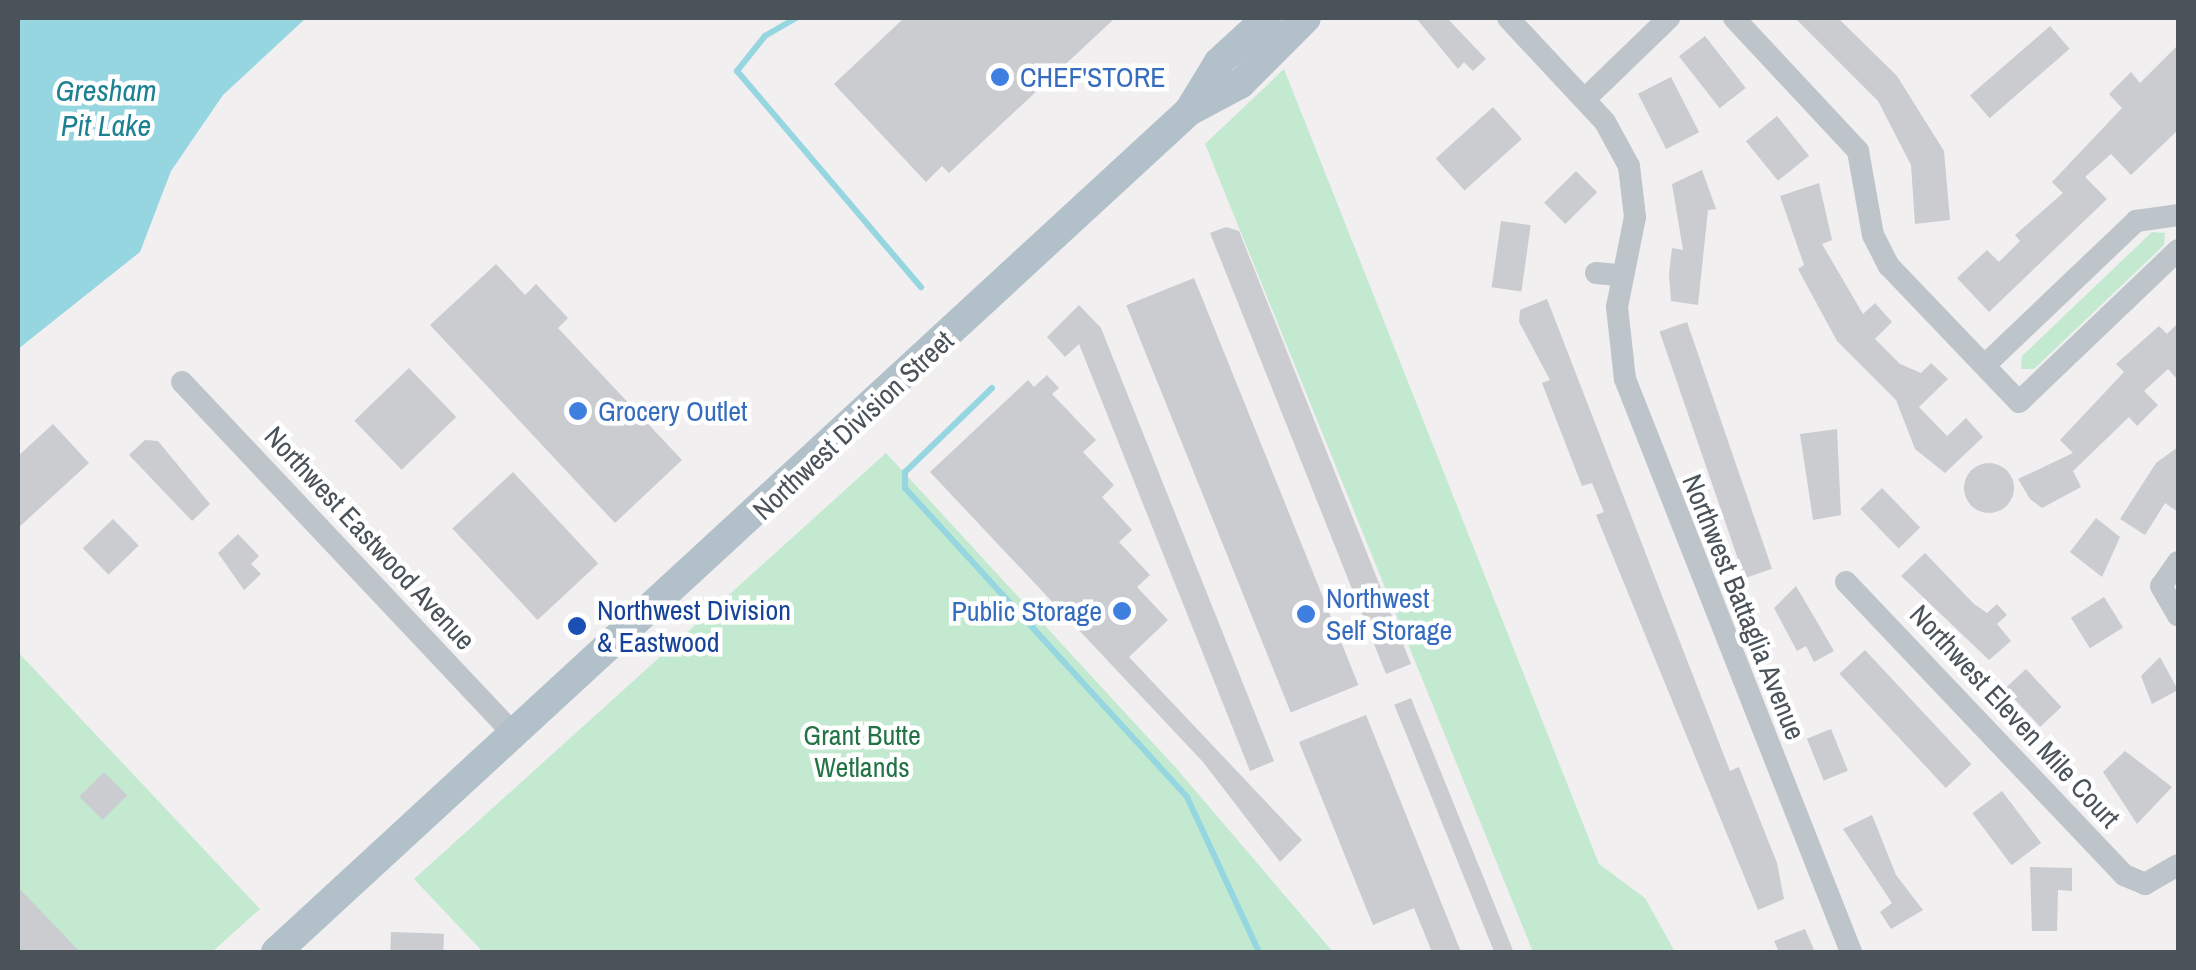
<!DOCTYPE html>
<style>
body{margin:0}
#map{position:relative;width:2196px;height:970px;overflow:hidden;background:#f1eff0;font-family:"Archivo Narrow",sans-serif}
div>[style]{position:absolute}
.green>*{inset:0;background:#c3ead0}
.water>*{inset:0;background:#96d6e1}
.stream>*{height:6px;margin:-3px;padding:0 3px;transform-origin:3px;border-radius:3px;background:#96d6e1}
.building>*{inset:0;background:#caccd0;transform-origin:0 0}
.round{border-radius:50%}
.minor>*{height:22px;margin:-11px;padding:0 11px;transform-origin:11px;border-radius:11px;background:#bdc4ca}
.major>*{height:30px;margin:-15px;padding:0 15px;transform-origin:15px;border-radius:15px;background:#b2c0ca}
.dots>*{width:28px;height:28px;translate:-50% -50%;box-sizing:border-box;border:5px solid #fff;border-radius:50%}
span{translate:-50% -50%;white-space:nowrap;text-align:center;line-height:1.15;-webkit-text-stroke:9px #fff;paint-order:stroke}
.shop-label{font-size:28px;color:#366cbe}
.left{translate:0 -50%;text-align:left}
.right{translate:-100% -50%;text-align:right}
.street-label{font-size:28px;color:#4a535a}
.transit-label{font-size:28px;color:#164399}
.park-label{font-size:28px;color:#237346}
.water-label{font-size:30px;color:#1d8192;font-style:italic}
.frame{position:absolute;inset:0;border:20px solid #4a535a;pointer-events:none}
</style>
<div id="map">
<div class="green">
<i style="clip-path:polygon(1284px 69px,1599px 864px,1645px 898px,1675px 952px,1533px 952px,1205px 144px)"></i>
<i style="clip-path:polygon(2152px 232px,2165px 233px,2164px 245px,2034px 369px,2021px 369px,2022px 356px)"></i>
<i style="clip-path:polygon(886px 453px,1176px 768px,1333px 952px,483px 952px,414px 879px)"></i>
<i style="clip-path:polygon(18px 652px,260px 909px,212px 952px,18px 952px)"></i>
</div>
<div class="water">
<i style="clip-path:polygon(18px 18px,306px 18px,223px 95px,171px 171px,140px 252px,18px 349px)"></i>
</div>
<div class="stream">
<i style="left:796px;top:18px;width:36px;rotate:150deg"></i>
<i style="left:765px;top:36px;width:45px;rotate:128.7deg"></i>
<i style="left:737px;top:71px;width:284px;rotate:49.6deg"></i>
<i style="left:992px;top:388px;width:121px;rotate:136deg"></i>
<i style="left:905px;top:472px;width:16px;rotate:90deg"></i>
<i style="left:905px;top:488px;width:418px;rotate:47.6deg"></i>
<i style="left:1187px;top:797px;width:171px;rotate:65.1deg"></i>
</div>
<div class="building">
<i style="clip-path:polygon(904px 18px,1115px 18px,949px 173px,942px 166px,926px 182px,834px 84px)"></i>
<i style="clip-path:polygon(1416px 18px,1447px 18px,1486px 59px,1473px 71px,1464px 62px,1458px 69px)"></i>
<i style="clip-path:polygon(1795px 18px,1838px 18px,1897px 76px,1944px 151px,1950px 220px,1915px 224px,1911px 165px,1878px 101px)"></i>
<i style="left:2050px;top:26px;width:30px;height:106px;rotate:49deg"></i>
<i style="left:1705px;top:36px;width:66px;height:33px;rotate:52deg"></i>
<i style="clip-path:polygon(2178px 45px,2178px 130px,2131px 175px,2111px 154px,2085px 177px,2107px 199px,1989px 312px,1957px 278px,1987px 250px,1999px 262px,2020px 241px,2015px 235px,2063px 193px,2052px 182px,2122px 108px,2109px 94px,2131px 72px,2140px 83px)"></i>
<i style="left:1671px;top:77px;width:62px;height:37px;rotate:63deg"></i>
<i style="left:1493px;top:107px;width:43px;height:77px;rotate:48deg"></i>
<i style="left:1777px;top:116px;width:51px;height:40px;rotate:51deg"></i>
<i style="clip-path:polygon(1702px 170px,1716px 209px,1708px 210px,1698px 305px,1671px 301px,1669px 274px,1672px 248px,1683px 250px,1672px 184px)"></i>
<i style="left:1576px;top:171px;width:30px;height:45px;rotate:45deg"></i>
<i style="clip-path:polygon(1819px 183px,1832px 240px,1822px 244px,1863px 314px,1875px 303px,1892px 322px,1875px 339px,1900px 364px,1921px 373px,1931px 363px,1948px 379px,1919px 407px,1947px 436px,1966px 418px,1983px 437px,1945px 473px,1915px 449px,1896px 400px,1837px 341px,1798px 269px,1804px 265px,1780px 196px)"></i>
<i style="left:1501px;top:221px;width:30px;height:67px;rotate:8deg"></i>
<i style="clip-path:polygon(1226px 227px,1239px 231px,1411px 664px,1386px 674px,1210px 233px)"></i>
<i style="clip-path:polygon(496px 264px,525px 295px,536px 284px,568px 318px,558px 328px,682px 460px,615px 523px,430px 325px)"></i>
<i style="left:1194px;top:278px;width:439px;height:73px;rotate:68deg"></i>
<i style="clip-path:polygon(1547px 299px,1730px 771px,1739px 767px,1777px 863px,1784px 899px,1758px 910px,1596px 515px,1604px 512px,1592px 483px,1582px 486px,1542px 383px,1550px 380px,1519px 322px,1520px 310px)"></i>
<i style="clip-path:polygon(1079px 305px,1101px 328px,1274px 761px,1250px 771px,1079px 344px,1065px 357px,1047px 337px)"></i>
<i style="left:1687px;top:322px;width:261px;height:29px;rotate:71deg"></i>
<i style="clip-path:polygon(2178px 323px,2178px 380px,2168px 369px,2144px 391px,2158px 405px,2137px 426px,2129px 417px,2073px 471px,2081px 487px,2042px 508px,2030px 499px,2018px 479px,2073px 453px,2060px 440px,2124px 372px,2116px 364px,2159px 326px,2167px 334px)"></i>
<i style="left:409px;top:368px;width:68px;height:76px;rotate:46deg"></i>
<i style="clip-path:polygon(1047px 375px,1059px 388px,1052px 394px,1096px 440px,1083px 452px,1114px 485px,1102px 497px,1132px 530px,1119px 542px,1150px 575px,1137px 587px,1168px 620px,1129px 657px,1302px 840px,1280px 862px,1203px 762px,930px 472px,1028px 380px,1034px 387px)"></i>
<i style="clip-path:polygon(53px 424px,89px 463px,18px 528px,18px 456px)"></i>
<i style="clip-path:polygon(1837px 429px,1841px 515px,1813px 520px,1800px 434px)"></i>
<i style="clip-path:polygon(145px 440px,158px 441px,210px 504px,192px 521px,129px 455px)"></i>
<i style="clip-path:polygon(2178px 447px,2178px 512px,2165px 503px,2145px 535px,2120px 519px,2156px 463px)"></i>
<i class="round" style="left:1964px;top:463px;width:50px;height:50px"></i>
<i style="left:513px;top:472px;width:125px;height:83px;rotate:47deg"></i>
<i style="left:1882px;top:488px;width:55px;height:30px;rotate:46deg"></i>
<i style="clip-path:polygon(2096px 518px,2120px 537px,2102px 577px,2070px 552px)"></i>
<i style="left:113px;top:519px;width:37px;height:42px;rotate:46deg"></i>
<i style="clip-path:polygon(238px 534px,259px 556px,251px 564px,261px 574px,244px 590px,218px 553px)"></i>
<i style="clip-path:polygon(1925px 553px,1974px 604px,1987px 613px,1997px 604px,2007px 615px,1997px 624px,2011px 641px,1989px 660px,1901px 576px)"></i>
<i style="clip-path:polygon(1796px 586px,1834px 651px,1814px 662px,1806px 646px,1797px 651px,1774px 608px)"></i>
<i style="left:2104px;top:597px;width:36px;height:39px;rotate:58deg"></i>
<i style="left:1865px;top:650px;width:156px;height:35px;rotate:47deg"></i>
<i style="clip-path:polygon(2160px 657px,2178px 690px,2152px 704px,2141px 676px)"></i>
<i style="left:2026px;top:669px;width:52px;height:29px;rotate:47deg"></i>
<i style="left:1411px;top:698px;width:274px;height:18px;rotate:68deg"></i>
<i style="clip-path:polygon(1366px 715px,1461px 952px,1432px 952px,1414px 908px,1373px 925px,1299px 742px)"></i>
<i style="left:1831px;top:729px;width:45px;height:26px;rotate:68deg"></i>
<i style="clip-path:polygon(2125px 751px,2172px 787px,2137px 824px,2103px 772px)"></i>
<i style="left:104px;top:772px;width:33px;height:35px;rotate:45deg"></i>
<i style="left:2002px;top:791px;width:65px;height:37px;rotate:53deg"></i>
<i style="clip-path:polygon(1872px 815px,1896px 875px,1923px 910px,1891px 929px,1880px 912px,1892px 903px,1843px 829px)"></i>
<i style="clip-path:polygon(2030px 867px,2072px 868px,2072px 891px,2058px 890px,2057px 931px,2032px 931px)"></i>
<i style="clip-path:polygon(18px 887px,80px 952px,18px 952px)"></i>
<i style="clip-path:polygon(1805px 929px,1815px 952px,1779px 952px,1774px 941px)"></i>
<i style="left:391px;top:932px;width:53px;height:20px;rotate:2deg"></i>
</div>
<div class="minor">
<i style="left:1508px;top:18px;width:142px;rotate:47deg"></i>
<i style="left:1605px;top:122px;width:50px;rotate:61.4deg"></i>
<i style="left:1629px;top:166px;width:51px;rotate:83.3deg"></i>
<i style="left:1635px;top:217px;width:92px;rotate:101.3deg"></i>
<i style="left:1617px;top:307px;width:72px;rotate:83.7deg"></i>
<i style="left:1625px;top:379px;width:616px;rotate:68.47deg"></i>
<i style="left:1734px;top:18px;width:182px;rotate:47deg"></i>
<i style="left:1858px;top:151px;width:85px;rotate:79.9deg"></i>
<i style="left:1873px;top:235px;width:35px;rotate:63deg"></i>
<i style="left:1889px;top:266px;width:188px;rotate:46.3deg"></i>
<i style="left:2019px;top:402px;width:220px;rotate:-43.7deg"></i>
<i style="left:1585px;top:99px;width:117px;rotate:-44deg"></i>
<i style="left:1596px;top:273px;width:25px;rotate:5deg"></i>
<i style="left:1985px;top:365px;width:209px;rotate:-43.6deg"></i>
<i style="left:2136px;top:221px;width:42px;rotate:-8.1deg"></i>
<i style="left:182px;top:382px;width:485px;rotate:46.7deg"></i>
<i style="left:2178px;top:562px;width:29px;rotate:125deg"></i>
<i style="left:2161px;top:586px;width:34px;rotate:60deg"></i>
<i style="left:1846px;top:582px;width:404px;rotate:46.5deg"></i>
<i style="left:2124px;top:875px;width:23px;rotate:23deg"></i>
<i style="left:2145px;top:884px;width:38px;rotate:-30deg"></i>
</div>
<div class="major">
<i style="left:1189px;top:111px;width:58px;rotate:-27.9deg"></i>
<i style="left:1240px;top:84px;width:93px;rotate:-45deg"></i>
<i style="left:276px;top:952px;width:1241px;rotate:-42.65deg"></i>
<i style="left:1189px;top:111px;width:57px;rotate:-58.5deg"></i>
<i style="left:1219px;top:62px;width:65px;rotate:-42.5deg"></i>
</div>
<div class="dots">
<i style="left:1000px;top:77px;background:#3f7fe0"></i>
<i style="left:578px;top:411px;background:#3f7fe0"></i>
<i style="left:1122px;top:611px;background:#3f7fe0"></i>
<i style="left:1306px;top:614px;background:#3f7fe0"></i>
<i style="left:577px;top:626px;background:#1a4fb4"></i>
</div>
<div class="shop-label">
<span class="left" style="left:1020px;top:77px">CHEF'STORE</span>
<span class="left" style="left:598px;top:411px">Grocery Outlet</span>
<span class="left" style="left:1326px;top:614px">Northwest<br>Self Storage</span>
<span class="right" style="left:1102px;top:611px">Public Storage</span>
</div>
<div class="street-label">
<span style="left:853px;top:425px;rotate:-43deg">Northwest Division Street</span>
<span style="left:370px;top:538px;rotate:47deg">Northwest Eastwood Avenue</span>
<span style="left:1744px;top:607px;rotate:68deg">Northwest Battaglia Avenue</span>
<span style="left:2015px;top:716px;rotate:47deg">Northwest Eleven Mile Court</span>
</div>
<div class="transit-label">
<span class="left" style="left:597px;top:626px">Northwest Division<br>&amp; Eastwood</span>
</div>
<div class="park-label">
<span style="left:862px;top:751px">Grant Butte<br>Wetlands</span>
</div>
<div class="water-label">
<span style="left:106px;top:107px">Gresham<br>Pit Lake</span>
</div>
<div class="frame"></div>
</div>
